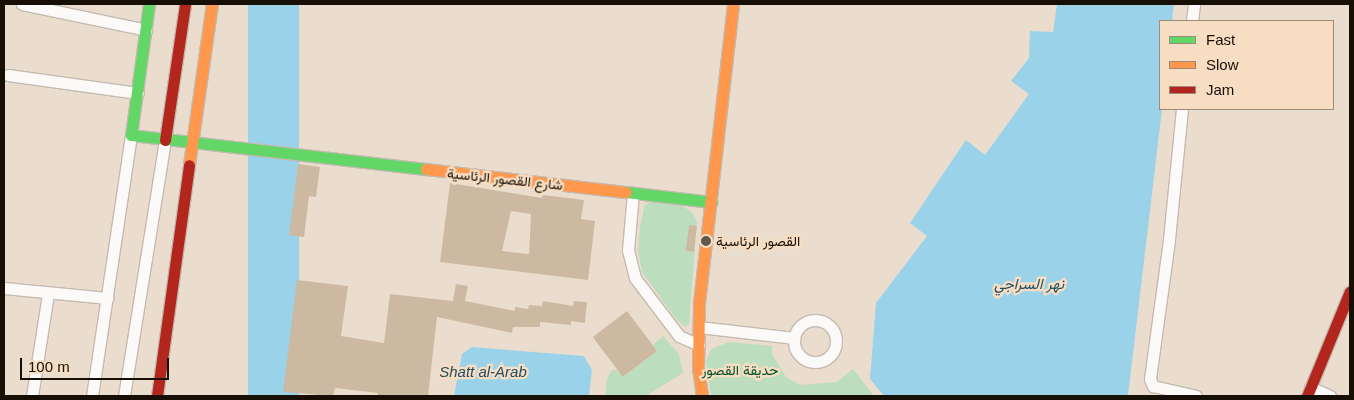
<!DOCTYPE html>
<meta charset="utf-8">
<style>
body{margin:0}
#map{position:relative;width:1354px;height:400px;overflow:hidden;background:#ebddce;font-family:Helvetica,Vazirmatn,sans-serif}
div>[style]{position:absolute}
.green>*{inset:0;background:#bcddbe}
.water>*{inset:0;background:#9ad2ea;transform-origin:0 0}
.building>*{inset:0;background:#ccb9a2;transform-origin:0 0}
.roads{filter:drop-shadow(1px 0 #c4baaf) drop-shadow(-1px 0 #c4baaf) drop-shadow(0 1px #c4baaf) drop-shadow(0 -1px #c4baaf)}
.street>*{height:11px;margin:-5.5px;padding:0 5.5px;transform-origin:5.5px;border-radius:5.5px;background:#fcfaf8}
.street>.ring{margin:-5.5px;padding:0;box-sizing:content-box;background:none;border:11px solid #fcfaf8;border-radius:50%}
.fast>*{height:11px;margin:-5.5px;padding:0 5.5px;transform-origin:5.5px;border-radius:5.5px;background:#63d668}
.slow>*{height:11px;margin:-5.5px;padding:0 5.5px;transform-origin:5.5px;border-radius:5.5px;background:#ff974d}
.jam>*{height:11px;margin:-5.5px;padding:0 5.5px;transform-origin:5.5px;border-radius:5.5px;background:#b3261e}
.dots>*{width:14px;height:14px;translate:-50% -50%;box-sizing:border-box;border:2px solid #f7dec2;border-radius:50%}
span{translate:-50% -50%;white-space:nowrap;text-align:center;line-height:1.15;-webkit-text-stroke:4.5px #f7dec2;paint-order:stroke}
.street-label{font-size:14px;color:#170f06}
.poi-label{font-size:14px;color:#170f06}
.left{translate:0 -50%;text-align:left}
.park-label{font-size:14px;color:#00512d}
.water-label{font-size:15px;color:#1f4e64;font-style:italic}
.frame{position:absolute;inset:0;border:5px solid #170f06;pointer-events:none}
.legend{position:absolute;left:1159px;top:20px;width:175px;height:90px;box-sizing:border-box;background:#f7dec2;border:1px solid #9d8b77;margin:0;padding:6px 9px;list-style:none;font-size:15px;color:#170f06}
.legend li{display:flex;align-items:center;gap:10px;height:25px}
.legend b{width:25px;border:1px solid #9d8b77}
.scale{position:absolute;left:20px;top:358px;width:149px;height:22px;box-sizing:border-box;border:2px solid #170f06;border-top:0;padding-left:6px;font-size:15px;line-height:18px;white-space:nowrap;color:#170f06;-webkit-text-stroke:4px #f7dec2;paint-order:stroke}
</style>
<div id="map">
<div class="green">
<i style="clip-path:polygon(650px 201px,679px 204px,692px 212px,697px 222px,689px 324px,685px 327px,676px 319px,642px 272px,638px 250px,640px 228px,644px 207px)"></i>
<i style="clip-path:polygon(663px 336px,679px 354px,683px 373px,646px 396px,605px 396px,607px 378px,612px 370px,617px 370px,623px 377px,657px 351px,653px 345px)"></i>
<i style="clip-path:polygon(729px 342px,772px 346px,772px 354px,786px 377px,800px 385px,837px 382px,853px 369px,874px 396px,711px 396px,706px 362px,711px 349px)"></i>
</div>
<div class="water">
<i style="left:248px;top:4px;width:51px;height:396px"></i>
<i style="clip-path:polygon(1057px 4px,1174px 4px,1172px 21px,1160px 21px,1162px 109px,1128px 396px,884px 396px,870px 379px,876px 303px,927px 236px,910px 223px,966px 140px,985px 155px,1029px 94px,1011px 81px,1029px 58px,1030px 31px,1053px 32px)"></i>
<i style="clip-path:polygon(472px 347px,584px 356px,592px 370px,589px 396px,454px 396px,462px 354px)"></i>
</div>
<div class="building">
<i style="clip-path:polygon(298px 164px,320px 167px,316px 197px,309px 196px,304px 237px,289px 235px)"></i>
<i style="clip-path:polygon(evenodd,450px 183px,542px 198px,543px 195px,584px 200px,581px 219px,595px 221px,588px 280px,440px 262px,450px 183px,511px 211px,531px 214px,529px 254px,502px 251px,511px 211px)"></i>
<i style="left:689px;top:225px;width:8px;height:26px;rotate:7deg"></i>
<i style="clip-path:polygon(297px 280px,348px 286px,341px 336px,384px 343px,390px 294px,453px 301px,456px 284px,468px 286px,465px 301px,515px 311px,515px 307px,528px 309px,529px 305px,542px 306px,543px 301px,573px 306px,574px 301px,587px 302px,585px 323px,571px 321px,571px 325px,540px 322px,540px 327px,513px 327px,512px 333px,437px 317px,428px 396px,378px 396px,378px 393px,335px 388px,333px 396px,283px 392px)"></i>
<i style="left:627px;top:311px;width:50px;height:43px;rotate:53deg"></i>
</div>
<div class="roads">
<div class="street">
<i style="left:22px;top:4px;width:127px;rotate:11.8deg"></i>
<i style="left:1192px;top:21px;width:17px;rotate:-83deg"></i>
<i style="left:8px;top:75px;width:131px;rotate:7.9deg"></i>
<i style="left:1182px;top:109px;width:132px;rotate:95.7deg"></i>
<i style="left:1169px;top:240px;width:140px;rotate:97.8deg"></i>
<i style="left:1150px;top:379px;width:8px;rotate:67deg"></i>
<i style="left:1153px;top:386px;width:44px;rotate:13.1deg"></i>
<i style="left:633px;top:193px;width:57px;rotate:95deg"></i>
<i style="left:628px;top:250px;width:29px;rotate:76deg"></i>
<i style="left:635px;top:278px;width:73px;rotate:52.8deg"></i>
<i style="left:679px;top:336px;width:22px;rotate:24deg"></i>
<i style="left:4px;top:288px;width:104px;rotate:5.5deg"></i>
<i class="ring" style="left:794px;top:320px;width:31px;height:31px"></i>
<i style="left:699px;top:327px;width:96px;rotate:6.6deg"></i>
<i style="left:1310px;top:387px;width:22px;rotate:24deg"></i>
<i style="left:32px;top:396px;width:103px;rotate:-81.1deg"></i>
<i style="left:92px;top:396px;width:264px;rotate:-81.5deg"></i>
<i style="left:124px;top:396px;width:259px;rotate:-80.9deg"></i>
</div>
<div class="fast">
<i style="left:149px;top:4px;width:132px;rotate:97.8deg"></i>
<i style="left:131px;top:135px;width:297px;rotate:6.6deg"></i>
<i style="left:626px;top:192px;width:86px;rotate:6.7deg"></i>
</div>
<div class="slow">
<i style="left:189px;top:165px;width:163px;rotate:-81.9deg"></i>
<i style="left:426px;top:169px;width:201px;rotate:6.6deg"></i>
<i style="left:702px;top:396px;width:27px;rotate:-98deg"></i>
<i style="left:698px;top:369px;width:66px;rotate:-89.1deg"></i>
<i style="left:699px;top:303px;width:301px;rotate:-83.5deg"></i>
</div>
<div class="jam">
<i style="left:165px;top:140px;width:137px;rotate:-81.6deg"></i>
<i style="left:157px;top:396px;width:233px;rotate:-82.1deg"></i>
<i style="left:1307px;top:396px;width:113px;rotate:-67.7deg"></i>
</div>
</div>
<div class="dots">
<i style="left:706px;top:241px;background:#61574c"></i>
</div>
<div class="street-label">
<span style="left:505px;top:179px;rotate:6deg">شارع القصور الرئاسية</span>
</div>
<div class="poi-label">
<span class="left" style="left:716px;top:241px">القصور الرئاسية</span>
</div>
<div class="park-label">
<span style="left:740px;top:370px">حديقة القصور</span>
</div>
<div class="water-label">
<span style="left:1029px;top:284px">نهر السراجي</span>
<span style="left:483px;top:372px">Shatt al-Arab</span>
</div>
<div class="frame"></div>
<ul class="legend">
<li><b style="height:6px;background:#63d668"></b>Fast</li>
<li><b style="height:6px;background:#ff974d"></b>Slow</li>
<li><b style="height:6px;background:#b3261e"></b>Jam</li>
</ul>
<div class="scale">100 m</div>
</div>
